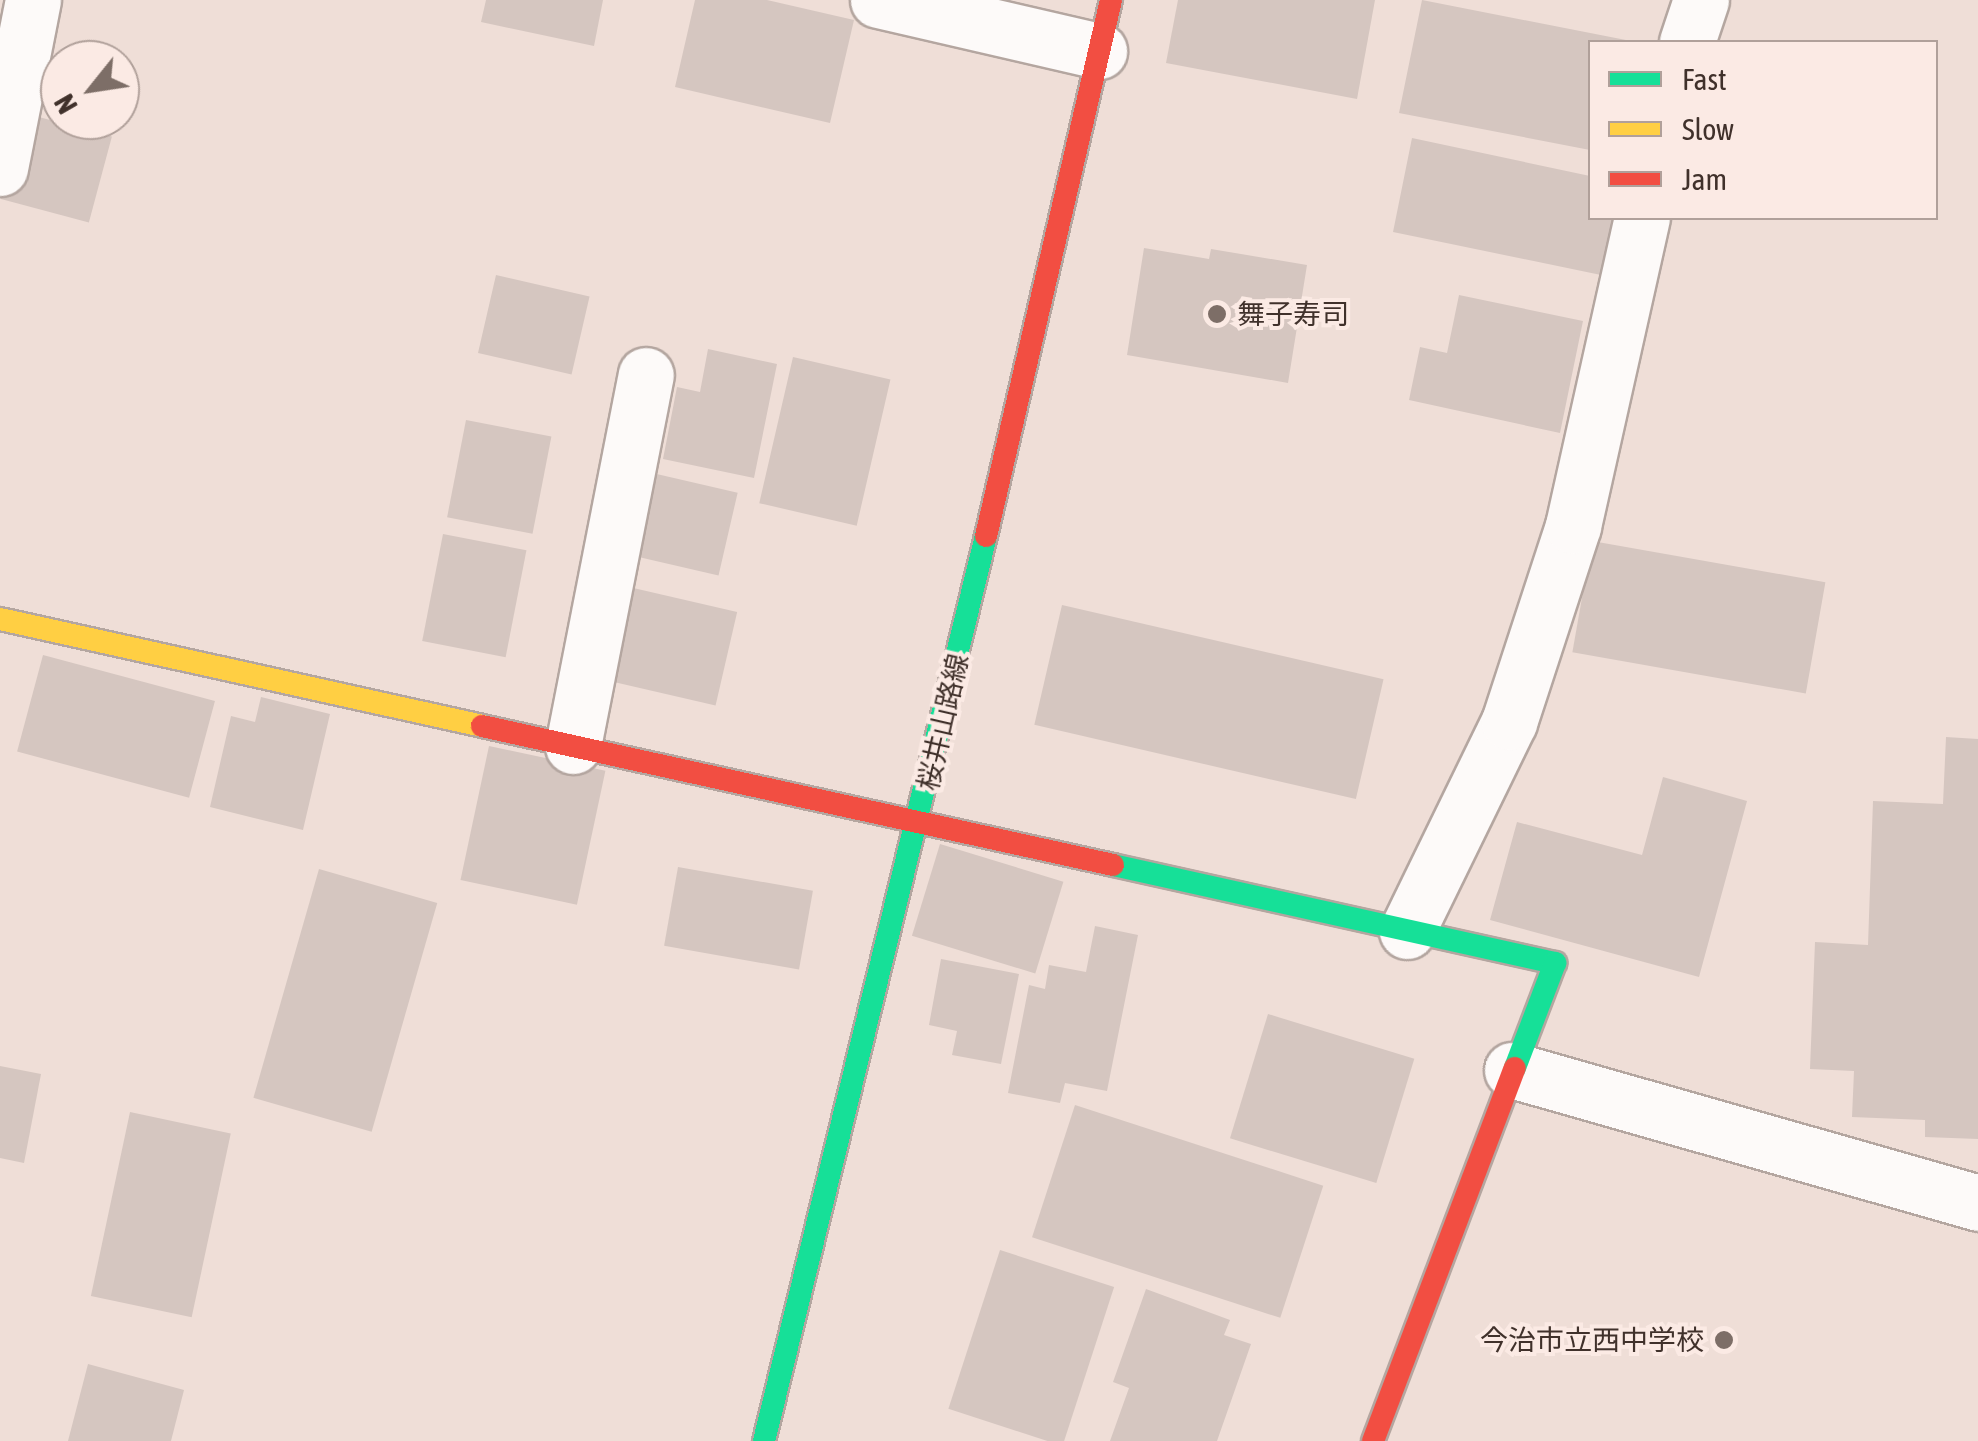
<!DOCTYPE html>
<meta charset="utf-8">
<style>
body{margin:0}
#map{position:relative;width:1978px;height:1441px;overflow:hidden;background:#efded7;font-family:"Asap Condensed","Noto Sans JP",sans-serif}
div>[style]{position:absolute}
.building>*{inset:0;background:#d5c6c0;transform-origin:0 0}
.roads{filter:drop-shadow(2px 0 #b4a6a0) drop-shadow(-2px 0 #b4a6a0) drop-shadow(0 2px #b4a6a0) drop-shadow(0 -2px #b4a6a0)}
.street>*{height:55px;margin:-27.5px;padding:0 27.5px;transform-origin:27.5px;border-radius:27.5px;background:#fdfaf9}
.fast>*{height:22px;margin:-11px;padding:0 11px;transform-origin:11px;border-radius:11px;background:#16e098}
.slow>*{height:22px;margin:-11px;padding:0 11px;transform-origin:11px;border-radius:11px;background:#ffcf43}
.jam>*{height:22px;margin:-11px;padding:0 11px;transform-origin:11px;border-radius:11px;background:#f24e42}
.dots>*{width:28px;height:28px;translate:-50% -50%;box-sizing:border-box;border:5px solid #fbeae4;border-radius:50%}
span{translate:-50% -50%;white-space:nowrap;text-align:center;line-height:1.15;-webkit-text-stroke:8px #fbeae4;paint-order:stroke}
.poi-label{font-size:28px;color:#40312b}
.left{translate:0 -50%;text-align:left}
.right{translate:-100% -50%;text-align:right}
.street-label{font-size:28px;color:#40312b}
.legend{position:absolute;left:1588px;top:40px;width:350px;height:180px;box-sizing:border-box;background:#fbeae4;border:2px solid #b0a09a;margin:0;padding:12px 18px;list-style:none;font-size:30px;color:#40312b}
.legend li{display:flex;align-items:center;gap:20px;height:50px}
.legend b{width:50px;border:2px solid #b0a09a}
.north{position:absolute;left:40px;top:40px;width:100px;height:100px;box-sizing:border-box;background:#fbeae4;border:2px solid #b0a09a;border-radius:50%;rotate:240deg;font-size:28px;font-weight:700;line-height:40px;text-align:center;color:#40312b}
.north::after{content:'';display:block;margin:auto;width:35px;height:45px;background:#7d6e67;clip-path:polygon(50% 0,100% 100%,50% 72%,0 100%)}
</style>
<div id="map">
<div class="building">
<i style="clip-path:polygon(486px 0,603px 0,594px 46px,481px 22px)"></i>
<i style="clip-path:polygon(695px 0,767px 0,854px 20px,830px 123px,675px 87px)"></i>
<i style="clip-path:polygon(1178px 0,1375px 0,1357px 99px,1166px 63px)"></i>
<i style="clip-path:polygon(1422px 0,1631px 41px,1590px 42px,1590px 150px,1399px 113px)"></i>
<i style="left:24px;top:113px;width:91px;height:89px;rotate:15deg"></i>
<i style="clip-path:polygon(1412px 138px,1590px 176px,1590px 218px,1613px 218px,1601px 275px,1393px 232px)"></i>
<i style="clip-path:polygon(1144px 248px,1209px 259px,1211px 249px,1307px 265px,1288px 383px,1127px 355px)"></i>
<i style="left:496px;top:275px;width:96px;height:80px;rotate:13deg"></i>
<i style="clip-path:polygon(1459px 295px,1583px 321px,1560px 433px,1409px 400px,1420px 347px,1447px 353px)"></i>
<i style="clip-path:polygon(708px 349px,777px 364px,754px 478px,663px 459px,677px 387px,700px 392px)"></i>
<i style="left:793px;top:357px;width:100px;height:150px;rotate:13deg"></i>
<i style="left:466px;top:420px;width:87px;height:99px;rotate:11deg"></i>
<i style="left:648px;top:472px;width:92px;height:85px;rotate:13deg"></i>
<i style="left:443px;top:534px;width:85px;height:109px;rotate:11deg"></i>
<i style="left:1592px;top:541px;width:237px;height:113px;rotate:10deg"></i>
<i style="left:629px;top:587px;width:111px;height:96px;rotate:13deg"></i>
<i style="left:1062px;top:605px;width:330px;height:123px;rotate:13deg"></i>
<i style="left:43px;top:655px;width:178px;height:100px;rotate:15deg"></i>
<i style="clip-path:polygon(261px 697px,330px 714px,303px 830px,210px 807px,231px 716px,255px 722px)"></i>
<i style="clip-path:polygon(1946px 737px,1978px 739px,1978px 1139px,1925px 1137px,1925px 1120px,1852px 1117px,1854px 1071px,1810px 1069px,1815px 942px,1868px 945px,1873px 801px,1943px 804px)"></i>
<i style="left:489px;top:746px;width:119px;height:137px;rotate:12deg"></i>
<i style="clip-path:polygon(1663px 777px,1747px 801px,1699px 977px,1490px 920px,1517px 822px,1642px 855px)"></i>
<i style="left:940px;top:844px;width:129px;height:96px;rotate:17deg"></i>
<i style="left:678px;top:867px;width:137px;height:80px;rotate:10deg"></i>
<i style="left:319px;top:869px;width:123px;height:238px;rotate:16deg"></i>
<i style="clip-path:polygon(1095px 926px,1138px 935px,1107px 1091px,1065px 1083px,1060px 1103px,1008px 1093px,1029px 985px,1045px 989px,1049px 965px,1086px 972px)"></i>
<i style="clip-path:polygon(941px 959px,1019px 974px,1001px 1064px,952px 1055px,957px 1031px,929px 1025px)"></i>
<i style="left:1268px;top:1014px;width:153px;height:130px;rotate:17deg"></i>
<i style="clip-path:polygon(0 1066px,41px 1074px,24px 1163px,0 1158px)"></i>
<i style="left:1075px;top:1105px;width:261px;height:139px;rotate:18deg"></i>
<i style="left:130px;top:1112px;width:103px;height:188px;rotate:12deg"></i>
<i style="left:1000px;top:1250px;width:120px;height:167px;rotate:18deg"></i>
<i style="clip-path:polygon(1146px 1289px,1230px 1320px,1224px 1335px,1251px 1344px,1217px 1441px,1110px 1441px,1129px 1388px,1113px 1382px)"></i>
<i style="clip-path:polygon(88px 1364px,184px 1390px,171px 1441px,68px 1441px)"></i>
</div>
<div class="roads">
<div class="street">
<i style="left:878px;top:0;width:227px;rotate:13deg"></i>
<i style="left:1687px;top:42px;width:44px;rotate:-71.6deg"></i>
<i style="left:0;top:168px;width:171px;rotate:-78.9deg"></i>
<i style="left:573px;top:746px;width:378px;rotate:-78.9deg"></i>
<i style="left:1407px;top:931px;width:233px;rotate:-64deg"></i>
<i style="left:1509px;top:722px;width:206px;rotate:-71.9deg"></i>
<i style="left:1573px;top:526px;width:316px;rotate:-77.4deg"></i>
<i style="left:1512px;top:1070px;width:485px;rotate:15.9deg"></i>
</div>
<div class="fast">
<i style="left:1113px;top:865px;width:453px;rotate:12.5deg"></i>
<i style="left:1555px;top:963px;width:112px;rotate:110.9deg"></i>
<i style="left:764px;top:1441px;width:932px;rotate:-76.22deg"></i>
</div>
<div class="slow">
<i style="left:0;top:619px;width:494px;rotate:12.5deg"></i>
</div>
<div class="jam">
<i style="left:986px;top:536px;width:550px;rotate:-76.87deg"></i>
<i style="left:482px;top:726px;width:646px;rotate:12.42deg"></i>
<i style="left:1373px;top:1441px;width:399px;rotate:-69.2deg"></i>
</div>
</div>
<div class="dots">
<i style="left:1217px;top:314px;background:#7d6e67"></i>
<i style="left:1724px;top:1340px;background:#7d6e67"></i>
</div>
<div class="poi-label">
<span class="left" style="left:1237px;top:314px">舞子寿司</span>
<span class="right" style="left:1704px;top:1340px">今治市立西中学校</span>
</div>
<div class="street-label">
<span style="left:943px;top:722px;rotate:-77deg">桜井山路線</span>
</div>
<ul class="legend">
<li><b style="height:12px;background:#16e098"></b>Fast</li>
<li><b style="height:12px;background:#ffcf43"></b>Slow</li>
<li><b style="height:12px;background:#f24e42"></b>Jam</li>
</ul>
<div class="north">N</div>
</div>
